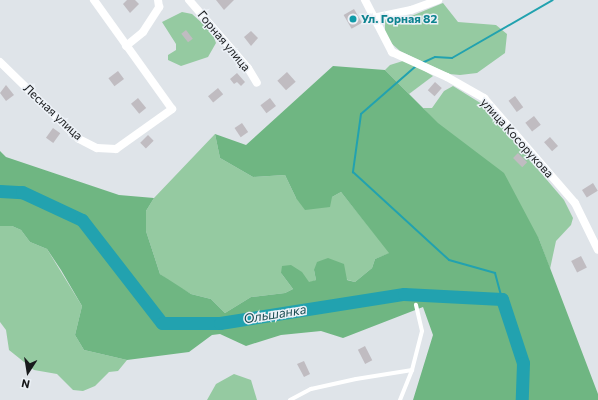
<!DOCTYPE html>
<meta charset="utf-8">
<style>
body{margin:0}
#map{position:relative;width:598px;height:400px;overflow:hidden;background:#dfe4e9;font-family:Commissioner,sans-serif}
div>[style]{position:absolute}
.green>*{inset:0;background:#95caa1}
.forest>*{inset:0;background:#6fb682}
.stream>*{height:2px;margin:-1px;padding:0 1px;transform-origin:1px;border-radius:1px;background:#22a2af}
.river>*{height:13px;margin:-6.5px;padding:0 6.5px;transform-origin:6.5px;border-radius:6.5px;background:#22a2af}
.building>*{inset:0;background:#c0bcc1;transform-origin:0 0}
.service>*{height:4px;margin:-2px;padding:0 2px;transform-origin:2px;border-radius:2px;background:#fff}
.minor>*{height:8px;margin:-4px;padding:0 4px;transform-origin:4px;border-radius:4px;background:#fff}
.dots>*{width:11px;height:11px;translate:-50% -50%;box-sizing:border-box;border:2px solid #ecf1f7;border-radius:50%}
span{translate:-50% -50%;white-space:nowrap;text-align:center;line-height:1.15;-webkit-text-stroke:3px #ecf1f7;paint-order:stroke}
.culture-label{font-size:12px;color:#0d838f;font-weight:700}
.left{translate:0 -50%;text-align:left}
.street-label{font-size:12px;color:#181a1c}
.water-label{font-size:13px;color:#174a50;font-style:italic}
.north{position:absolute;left:8px;top:352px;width:40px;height:40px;-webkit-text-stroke:3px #ecf1f7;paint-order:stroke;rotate:192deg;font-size:11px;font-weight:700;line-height:16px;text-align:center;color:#181a1c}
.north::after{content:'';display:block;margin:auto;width:14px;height:18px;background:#181a1c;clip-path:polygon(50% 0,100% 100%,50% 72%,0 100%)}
</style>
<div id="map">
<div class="green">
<i style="clip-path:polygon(443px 3px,458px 22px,496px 25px,507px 34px,505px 53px,477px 73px,460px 75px,449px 74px,400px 51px,391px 43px,385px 31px,385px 19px,414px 15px)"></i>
<i style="clip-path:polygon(182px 12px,192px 14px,202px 23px,213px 35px,216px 43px,208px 57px,181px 66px,168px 60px,168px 55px,176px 50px,176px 44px,162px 22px)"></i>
<i style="clip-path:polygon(406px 60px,433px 76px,409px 94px,385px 70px,390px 65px)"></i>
<i style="clip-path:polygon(453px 86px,482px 104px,564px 200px,573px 218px,571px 225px,556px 241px,550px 269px,539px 239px,423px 108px,432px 108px,444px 91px)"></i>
<i style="clip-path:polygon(215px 134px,220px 158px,253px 177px,285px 175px,296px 198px,332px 197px,341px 192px,390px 253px,375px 259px,372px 268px,355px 282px,314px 270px,316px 280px,309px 283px,281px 273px,293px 289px,285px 293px,251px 297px,225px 313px,211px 299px,191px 294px,175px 285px,160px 274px,146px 231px,146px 211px,154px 198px)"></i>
<i style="clip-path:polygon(0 226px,12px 226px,21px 230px,30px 242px,47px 249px,82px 306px,75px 335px,84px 350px,127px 360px,118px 371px,109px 372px,95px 386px,83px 391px,73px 390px,57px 374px,34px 370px,9px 350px,6px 330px,0 322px)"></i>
<i style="clip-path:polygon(234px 374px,251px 380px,257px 400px,207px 400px,216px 384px)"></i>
</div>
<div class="forest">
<i style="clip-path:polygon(333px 66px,385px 70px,438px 123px,504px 173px,539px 239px,598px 394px,598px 400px,413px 400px,433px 335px,423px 307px,343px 338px,321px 331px,281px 335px,246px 346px,220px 334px,212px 335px,189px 352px,127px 360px,84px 350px,75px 335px,82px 306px,61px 270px,47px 249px,30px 242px,21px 230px,12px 226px,0 226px,0 151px,6px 157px,119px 195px,154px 198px,146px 211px,146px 231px,160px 274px,191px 294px,211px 299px,225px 313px,251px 297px,285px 293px,293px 289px,281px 273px,282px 266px,291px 265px,302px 272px,309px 282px,316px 280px,314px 270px,317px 262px,328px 258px,344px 264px,347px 280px,355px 282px,372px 268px,375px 259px,389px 253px,341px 192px,332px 197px,330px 207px,305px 210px,296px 198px,285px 175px,253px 177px,220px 158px,215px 134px,246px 145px)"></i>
</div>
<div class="stream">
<i style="left:422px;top:63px;width:14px;rotate:-25deg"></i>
<i style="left:435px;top:57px;width:17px;rotate:3deg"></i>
<i style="left:452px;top:58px;width:116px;rotate:-29.9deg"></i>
<i style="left:416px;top:66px;width:73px;rotate:138.9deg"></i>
<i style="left:361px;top:114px;width:59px;rotate:97.9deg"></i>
<i style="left:353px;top:172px;width:130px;rotate:42.5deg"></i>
<i style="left:449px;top:260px;width:48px;rotate:15.8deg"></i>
<i style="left:495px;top:273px;width:27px;rotate:75deg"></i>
</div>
<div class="river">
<i style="left:0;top:191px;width:22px;rotate:3deg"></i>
<i style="left:22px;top:192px;width:66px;rotate:25deg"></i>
<i style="left:82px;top:220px;width:130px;rotate:52.2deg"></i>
<i style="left:162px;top:323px;width:58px"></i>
<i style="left:220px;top:323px;width:186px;rotate:-9deg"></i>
<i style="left:404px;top:294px;width:98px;rotate:2.9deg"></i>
<i style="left:502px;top:299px;width:67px;rotate:71.8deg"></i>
<i style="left:523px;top:363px;width:37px;rotate:92deg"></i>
</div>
<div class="building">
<i style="clip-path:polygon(127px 0,135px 0,139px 4px,130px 13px,123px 4px)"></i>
<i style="clip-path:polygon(216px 0,234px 0,224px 10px)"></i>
<i style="left:354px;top:9px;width:16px;height:12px;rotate:60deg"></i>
<i style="left:186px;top:30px;width:11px;height:6px;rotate:52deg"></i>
<i style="clip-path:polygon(251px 31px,258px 38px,251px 46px,244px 37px)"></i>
<i style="left:118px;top:71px;width:10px;height:12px;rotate:53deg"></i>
<i style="left:287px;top:72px;width:13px;height:13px;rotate:48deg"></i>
<i style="clip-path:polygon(237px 73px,245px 82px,241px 86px,237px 82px,234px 84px,230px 79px)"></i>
<i style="left:435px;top:82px;width:9px;height:11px;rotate:41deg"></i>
<i style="clip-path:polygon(6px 85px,14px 95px,6px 101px,0 93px)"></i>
<i style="left:218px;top:88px;width:8px;height:13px;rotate:50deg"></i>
<i style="left:515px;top:96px;width:14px;height:8px;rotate:54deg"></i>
<i style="left:138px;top:98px;width:13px;height:9px;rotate:51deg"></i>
<i style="left:270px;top:98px;width:10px;height:12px;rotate:53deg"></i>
<i style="left:534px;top:116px;width:11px;height:11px;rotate:52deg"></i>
<i style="left:242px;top:123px;width:11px;height:9px;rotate:56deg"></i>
<i style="left:53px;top:128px;width:9px;height:12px;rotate:36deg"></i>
<i style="left:148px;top:135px;width:8px;height:11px;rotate:45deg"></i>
<i style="left:550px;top:137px;width:12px;height:8px;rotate:48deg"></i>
<i style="left:518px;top:153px;width:13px;height:7px;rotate:45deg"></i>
<i style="left:593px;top:183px;width:9px;height:13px;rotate:58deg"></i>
<i style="left:581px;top:256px;width:13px;height:11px;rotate:63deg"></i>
<i style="left:365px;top:346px;width:16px;height:8px;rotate:63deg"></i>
<i style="clip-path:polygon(304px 361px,310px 374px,304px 377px,297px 364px)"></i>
</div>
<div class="service">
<i style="left:290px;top:400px;width:24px;rotate:-28deg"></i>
<i style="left:311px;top:389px;width:46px;rotate:-12.5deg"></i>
<i style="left:356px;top:379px;width:57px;rotate:-9.1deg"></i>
<i style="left:400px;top:400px;width:32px;rotate:-68deg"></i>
<i style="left:412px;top:370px;width:40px;rotate:-75.6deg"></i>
<i style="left:422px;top:331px;width:27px;rotate:-103deg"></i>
</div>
<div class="minor">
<i style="left:189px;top:0;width:90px;rotate:49.1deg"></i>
<i style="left:248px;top:68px;width:17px;rotate:59deg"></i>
<i style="left:365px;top:0;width:59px;rotate:62.6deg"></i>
<i style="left:392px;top:52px;width:60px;rotate:24.4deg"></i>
<i style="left:447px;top:77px;width:43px;rotate:29.6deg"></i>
<i style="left:484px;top:98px;width:139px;rotate:49.1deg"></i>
<i style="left:575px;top:203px;width:52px;rotate:63.9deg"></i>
<i style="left:373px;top:18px;width:39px;rotate:-12deg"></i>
<i style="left:411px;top:10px;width:29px;rotate:-20deg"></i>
<i style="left:126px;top:46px;width:22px;rotate:-39deg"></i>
<i style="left:143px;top:32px;width:30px;rotate:-57deg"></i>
<i style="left:159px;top:7px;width:7px;rotate:-98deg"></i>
<i style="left:0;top:62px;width:110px;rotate:44.3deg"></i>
<i style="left:79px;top:139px;width:20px;rotate:27deg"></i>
<i style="left:97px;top:148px;width:19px;rotate:3deg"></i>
<i style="left:116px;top:149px;width:69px;rotate:-35.5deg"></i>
<i style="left:172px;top:109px;width:134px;rotate:-125.6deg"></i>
</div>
<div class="dots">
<i style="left:353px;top:19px;background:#0f9aa8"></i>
</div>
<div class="culture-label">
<span class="left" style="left:361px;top:19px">Ул. Горная 82</span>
</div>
<div class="street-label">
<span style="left:224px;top:41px;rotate:50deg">Горная улица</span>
<span style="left:53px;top:112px;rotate:43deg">Лесная улица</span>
<span style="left:517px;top:138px;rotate:48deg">улица Косорукова</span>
</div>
<div class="water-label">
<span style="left:275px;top:314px;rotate:-9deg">Ольшанка</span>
</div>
<div class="north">N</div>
</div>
